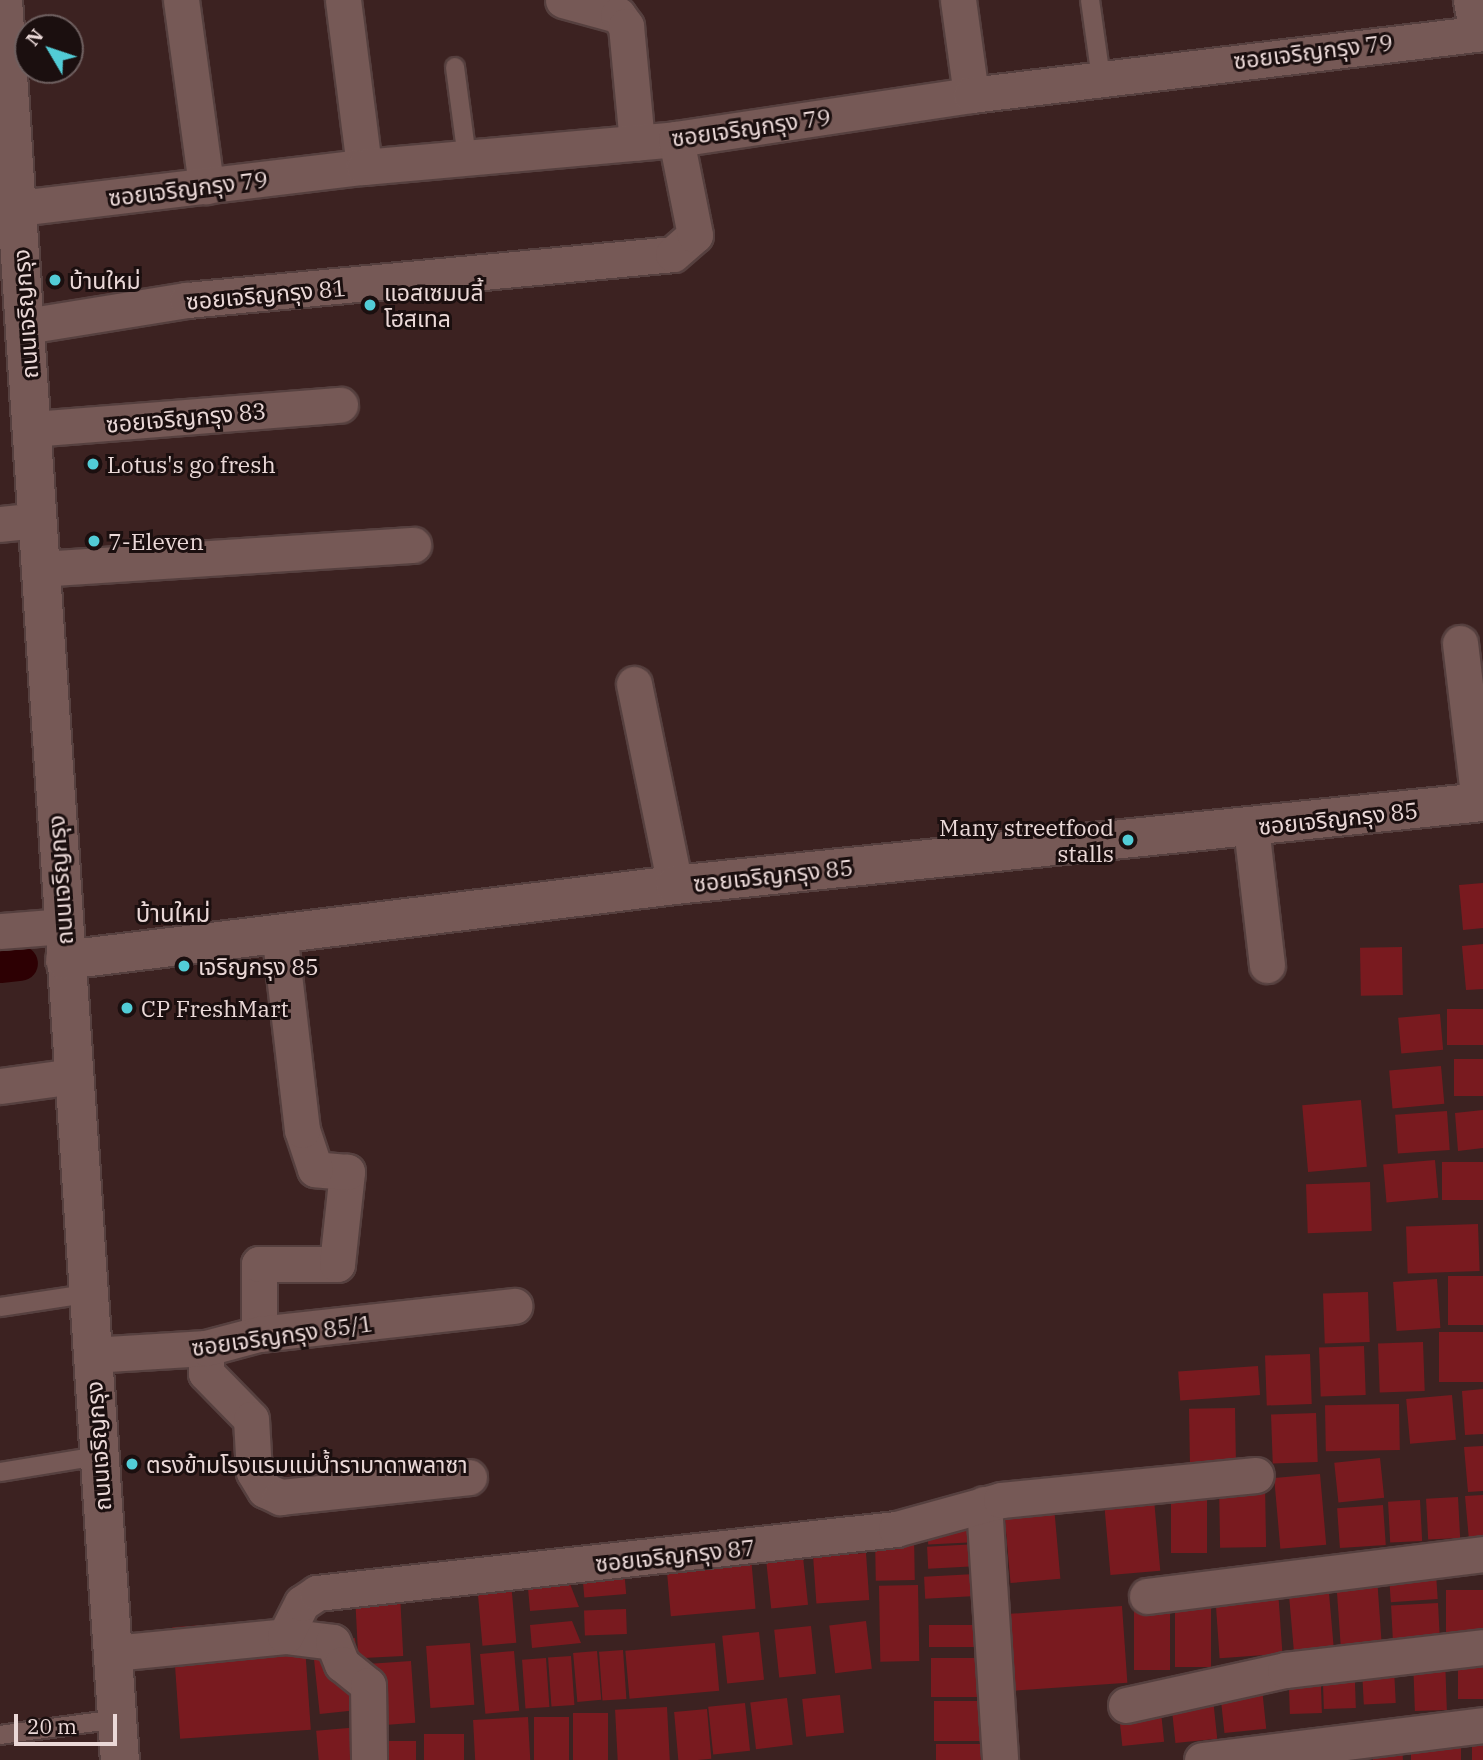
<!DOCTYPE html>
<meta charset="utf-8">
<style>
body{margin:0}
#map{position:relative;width:1483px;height:1760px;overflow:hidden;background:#3c2221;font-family:"IBM Plex Serif","Noto Sans Thai",serif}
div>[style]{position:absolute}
.canal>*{height:35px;margin:-17.5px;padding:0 17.5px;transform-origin:17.5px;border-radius:17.5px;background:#2d0003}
.building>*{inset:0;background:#791a1f;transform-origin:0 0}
.roads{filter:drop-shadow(2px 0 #56403f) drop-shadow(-2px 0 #56403f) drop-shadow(0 2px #56403f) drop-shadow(0 -2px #56403f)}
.lane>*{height:18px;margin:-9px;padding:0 9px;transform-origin:9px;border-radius:9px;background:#765956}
.street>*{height:35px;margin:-17.5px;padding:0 17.5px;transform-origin:17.5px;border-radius:17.5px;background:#765956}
.secondary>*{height:38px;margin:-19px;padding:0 19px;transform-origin:19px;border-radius:19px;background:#765956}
.dots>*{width:19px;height:19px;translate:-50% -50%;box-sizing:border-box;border:4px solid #1b0f0f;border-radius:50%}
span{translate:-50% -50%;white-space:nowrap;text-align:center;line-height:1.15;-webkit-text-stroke:6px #1b0f0f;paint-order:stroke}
.street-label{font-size:23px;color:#ead8d7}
.poi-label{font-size:23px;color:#ead8d7}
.left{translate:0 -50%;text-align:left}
.right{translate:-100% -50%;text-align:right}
.neighbourhood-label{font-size:24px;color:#ead8d7}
.north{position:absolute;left:14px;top:14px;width:70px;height:70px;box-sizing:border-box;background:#1b0f0f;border:2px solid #6e5f5f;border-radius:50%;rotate:309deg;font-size:19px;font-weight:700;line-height:28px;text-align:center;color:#ead8d7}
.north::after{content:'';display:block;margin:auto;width:24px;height:32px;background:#52ccd6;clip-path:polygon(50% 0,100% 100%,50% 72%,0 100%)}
.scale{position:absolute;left:14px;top:1714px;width:103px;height:32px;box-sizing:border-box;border:4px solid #ead8d7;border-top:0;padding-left:9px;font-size:21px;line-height:24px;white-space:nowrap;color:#ead8d7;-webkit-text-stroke:5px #1b0f0f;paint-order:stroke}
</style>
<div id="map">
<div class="canal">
<i style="left:0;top:965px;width:20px;rotate:-6deg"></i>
</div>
<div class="building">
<i style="clip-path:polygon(1483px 883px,1483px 928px,1463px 930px,1459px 885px)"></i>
<i style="clip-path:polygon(1483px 944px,1483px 989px,1466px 990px,1462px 946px)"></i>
<i style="left:1402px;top:947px;width:48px;height:42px;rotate:89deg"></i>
<i style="left:1483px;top:1009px;width:36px;height:36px;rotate:90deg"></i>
<i style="left:1440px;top:1014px;width:36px;height:42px;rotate:85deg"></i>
<i style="left:1483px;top:1059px;width:37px;height:29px;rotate:90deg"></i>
<i style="left:1441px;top:1066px;width:38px;height:52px;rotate:85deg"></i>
<i style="left:1361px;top:1100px;width:67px;height:59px;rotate:85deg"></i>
<i style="clip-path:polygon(1483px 1110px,1483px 1148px,1458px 1151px,1455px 1113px)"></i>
<i style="left:1447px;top:1111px;width:39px;height:52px;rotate:86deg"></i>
<i style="left:1435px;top:1160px;width:38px;height:52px;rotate:85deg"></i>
<i style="left:1483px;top:1162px;width:38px;height:41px;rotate:90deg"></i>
<i style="left:1370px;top:1182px;width:49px;height:64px;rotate:88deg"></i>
<i style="left:1478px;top:1224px;width:47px;height:72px;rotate:88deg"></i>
<i style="left:1483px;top:1276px;width:49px;height:35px;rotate:90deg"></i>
<i style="left:1437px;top:1279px;width:49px;height:44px;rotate:86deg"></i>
<i style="left:1368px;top:1292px;width:50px;height:45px;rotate:88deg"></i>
<i style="left:1483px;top:1332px;width:50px;height:44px;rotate:90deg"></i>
<i style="left:1423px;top:1342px;width:49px;height:45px;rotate:88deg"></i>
<i style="left:1364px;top:1346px;width:49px;height:45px;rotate:88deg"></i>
<i style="left:1310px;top:1354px;width:50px;height:45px;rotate:88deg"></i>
<i style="left:1258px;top:1366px;width:29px;height:80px;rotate:86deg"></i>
<i style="clip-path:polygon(1483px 1389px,1483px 1434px,1465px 1435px,1462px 1391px)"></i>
<i style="left:1452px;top:1395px;width:45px;height:46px;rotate:85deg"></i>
<i style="left:1399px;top:1404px;width:46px;height:74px;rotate:89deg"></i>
<i style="left:1235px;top:1408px;width:62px;height:46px;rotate:89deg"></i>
<i style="left:1316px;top:1413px;width:49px;height:45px;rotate:88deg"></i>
<i style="clip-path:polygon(1483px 1446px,1483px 1491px,1468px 1492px,1464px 1447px)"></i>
<i style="left:1380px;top:1458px;width:40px;height:46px;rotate:84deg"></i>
<i style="left:1320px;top:1474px;width:71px;height:46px;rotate:85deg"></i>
<i style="left:1265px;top:1484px;width:63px;height:46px;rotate:89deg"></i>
<i style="left:1171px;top:1490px;width:36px;height:63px"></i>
<i style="clip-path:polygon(1483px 1495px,1483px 1539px,1469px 1540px,1465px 1496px)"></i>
<i style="left:1458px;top:1497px;width:41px;height:32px;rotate:87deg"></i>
<i style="left:1154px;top:1499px;width:72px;height:50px;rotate:85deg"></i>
<i style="left:1420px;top:1500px;width:41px;height:32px;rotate:87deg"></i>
<i style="left:1383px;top:1505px;width:40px;height:46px;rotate:86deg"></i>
<i style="left:1054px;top:1506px;width:73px;height:50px;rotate:85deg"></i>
<i style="left:977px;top:1520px;width:22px;height:50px;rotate:87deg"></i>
<i style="left:914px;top:1535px;width:45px;height:39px;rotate:89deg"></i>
<i style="left:978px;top:1544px;width:22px;height:51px;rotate:87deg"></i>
<i style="left:866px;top:1553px;width:47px;height:53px;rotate:86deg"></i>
<i style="left:751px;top:1557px;width:52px;height:85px;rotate:85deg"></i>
<i style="left:803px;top:1557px;width:48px;height:37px;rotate:84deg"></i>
<i style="left:1435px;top:1560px;width:39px;height:47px;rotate:86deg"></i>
<i style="left:624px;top:1569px;width:25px;height:42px;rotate:85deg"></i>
<i style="left:975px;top:1574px;width:22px;height:51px;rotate:87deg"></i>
<i style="left:1377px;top:1577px;width:65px;height:41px;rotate:86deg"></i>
<i style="left:511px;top:1582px;width:61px;height:34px;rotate:85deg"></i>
<i style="left:1328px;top:1582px;width:65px;height:40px;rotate:85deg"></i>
<i style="clip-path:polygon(570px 1584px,579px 1607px,530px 1611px,528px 1588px)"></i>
<i style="left:918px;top:1585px;width:76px;height:39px;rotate:89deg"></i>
<i style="left:1278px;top:1590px;width:64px;height:63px;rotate:86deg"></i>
<i style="left:1483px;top:1590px;width:44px;height:37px;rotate:90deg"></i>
<i style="left:400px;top:1594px;width:62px;height:45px;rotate:87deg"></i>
<i style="left:1438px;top:1603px;width:40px;height:47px;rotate:87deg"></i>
<i style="left:1211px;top:1604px;width:63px;height:36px;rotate:90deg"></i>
<i style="left:1122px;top:1606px;width:77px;height:120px;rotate:86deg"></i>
<i style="left:1134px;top:1606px;width:36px;height:64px"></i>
<i style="left:626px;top:1609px;width:25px;height:42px;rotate:88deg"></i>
<i style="left:303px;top:1618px;width:112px;height:131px;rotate:86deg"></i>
<i style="clip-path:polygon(572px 1621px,581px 1643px,532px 1648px,530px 1625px)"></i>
<i style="left:866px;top:1621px;width:48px;height:37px;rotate:83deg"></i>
<i style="left:980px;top:1625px;width:22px;height:51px;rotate:90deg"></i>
<i style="left:811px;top:1626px;width:48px;height:37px;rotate:84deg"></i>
<i style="left:759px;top:1632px;width:48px;height:37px;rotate:84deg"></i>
<i style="left:355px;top:1638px;width:72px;height:43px;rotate:84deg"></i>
<i style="left:470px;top:1643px;width:62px;height:44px;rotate:86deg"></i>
<i style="left:715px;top:1643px;width:48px;height:90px;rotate:85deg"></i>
<i style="left:623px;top:1650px;width:49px;height:24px;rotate:86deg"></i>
<i style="left:1393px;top:1650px;width:53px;height:32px;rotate:87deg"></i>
<i style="left:514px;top:1651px;width:60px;height:34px;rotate:85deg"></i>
<i style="left:597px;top:1651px;width:49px;height:24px;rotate:85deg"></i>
<i style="left:1483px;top:1654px;width:45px;height:25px;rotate:90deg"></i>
<i style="left:1354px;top:1655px;width:53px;height:32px;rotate:88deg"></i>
<i style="left:571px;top:1656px;width:49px;height:23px;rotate:86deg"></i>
<i style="left:1445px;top:1657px;width:53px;height:32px;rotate:88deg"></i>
<i style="left:546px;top:1658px;width:49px;height:24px;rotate:86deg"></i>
<i style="left:931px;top:1658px;width:47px;height:39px"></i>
<i style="left:1320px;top:1659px;width:54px;height:32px;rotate:88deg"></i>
<i style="left:411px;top:1661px;width:62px;height:44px;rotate:86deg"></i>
<i style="left:1261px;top:1679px;width:50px;height:42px;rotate:84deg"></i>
<i style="left:1212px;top:1689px;width:50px;height:42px;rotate:84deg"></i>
<i style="left:1159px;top:1693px;width:49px;height:42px;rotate:84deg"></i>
<i style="left:840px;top:1695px;width:38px;height:38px;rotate:84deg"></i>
<i style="left:787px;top:1698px;width:47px;height:37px;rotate:83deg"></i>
<i style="left:934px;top:1701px;width:47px;height:40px"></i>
<i style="left:745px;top:1703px;width:48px;height:37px;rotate:84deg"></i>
<i style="left:667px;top:1707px;width:53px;height:52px;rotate:87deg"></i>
<i style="left:707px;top:1709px;width:50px;height:33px;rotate:85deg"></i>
<i style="left:573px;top:1713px;width:35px;height:47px"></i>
<i style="left:528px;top:1717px;width:43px;height:55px;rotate:87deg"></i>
<i style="left:534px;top:1717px;width:35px;height:43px"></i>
<i style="left:360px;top:1727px;width:33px;height:44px;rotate:85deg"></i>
<i style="left:464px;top:1734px;width:26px;height:40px;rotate:90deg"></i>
<i style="left:1483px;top:1735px;width:25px;height:11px;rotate:90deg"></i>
<i style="left:1461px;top:1739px;width:21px;height:50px;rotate:90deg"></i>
<i style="left:416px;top:1741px;width:19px;height:40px;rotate:90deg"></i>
<i style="left:1402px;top:1743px;width:17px;height:30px;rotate:87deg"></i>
<i style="left:936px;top:1744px;width:48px;height:16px"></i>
</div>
<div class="roads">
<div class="lane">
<i style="left:1090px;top:0;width:79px;rotate:82deg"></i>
<i style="left:455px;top:67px;width:92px;rotate:82.5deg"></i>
<i style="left:0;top:1307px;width:87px;rotate:-8.6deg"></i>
<i style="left:0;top:1472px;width:99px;rotate:-9.3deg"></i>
<i style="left:0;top:1735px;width:118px;rotate:-7.8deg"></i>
</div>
<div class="street">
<i style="left:181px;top:0;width:188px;rotate:82.3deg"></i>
<i style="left:343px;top:0;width:168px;rotate:82.8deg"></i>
<i style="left:563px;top:0;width:57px;rotate:15.3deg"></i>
<i style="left:618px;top:15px;width:14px;rotate:54deg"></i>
<i style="left:626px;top:26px;width:117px;rotate:84.6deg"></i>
<i style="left:958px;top:0;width:96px;rotate:82.2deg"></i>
<i style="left:1471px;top:0;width:34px;rotate:80deg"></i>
<i style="left:18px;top:208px;width:348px;rotate:-6.8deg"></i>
<i style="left:364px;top:167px;width:313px;rotate:-5.1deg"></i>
<i style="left:676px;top:139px;width:298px;rotate:-8.5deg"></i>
<i style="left:971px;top:95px;width:516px;rotate:-6.9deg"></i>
<i style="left:26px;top:326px;width:163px;rotate:-9.2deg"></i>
<i style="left:187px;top:300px;width:488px;rotate:-5.4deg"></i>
<i style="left:673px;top:254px;width:29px;rotate:-41deg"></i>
<i style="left:695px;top:235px;width:98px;rotate:-101.2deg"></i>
<i style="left:32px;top:429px;width:309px;rotate:-4.5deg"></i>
<i style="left:0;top:524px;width:36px;rotate:-6deg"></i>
<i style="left:39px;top:569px;width:375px;rotate:-3.7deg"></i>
<i style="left:1460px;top:643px;width:160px;rotate:83.2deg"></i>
<i style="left:634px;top:684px;width:205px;rotate:78.5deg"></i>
<i style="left:1251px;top:827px;width:139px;rotate:83.4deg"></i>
<i style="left:0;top:931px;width:63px;rotate:-4.5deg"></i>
<i style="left:0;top:1086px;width:75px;rotate:-7.7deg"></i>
<i style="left:259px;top:1334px;width:70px;rotate:-90deg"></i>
<i style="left:259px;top:1264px;width:78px"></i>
<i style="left:337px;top:1264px;width:93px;rotate:-83.8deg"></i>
<i style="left:347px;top:1172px;width:32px;rotate:-175deg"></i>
<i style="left:315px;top:1169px;width:41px;rotate:-108.4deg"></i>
<i style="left:302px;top:1130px;width:199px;rotate:-96.6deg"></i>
<i style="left:206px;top:1348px;width:25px;rotate:90deg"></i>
<i style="left:206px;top:1373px;width:64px;rotate:45.6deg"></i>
<i style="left:251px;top:1419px;width:53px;rotate:86.8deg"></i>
<i style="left:254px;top:1472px;width:21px;rotate:59deg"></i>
<i style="left:265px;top:1490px;width:17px;rotate:25deg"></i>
<i style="left:280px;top:1497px;width:190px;rotate:-6deg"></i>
<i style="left:91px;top:1355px;width:115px;rotate:-3.5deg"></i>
<i style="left:206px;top:1348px;width:55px;rotate:-14.8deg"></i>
<i style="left:259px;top:1334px;width:257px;rotate:-6.3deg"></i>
<i style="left:984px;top:1504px;width:256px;rotate:86.4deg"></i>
<i style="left:1147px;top:1596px;width:339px;rotate:-7.1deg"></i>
<i style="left:285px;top:1636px;width:48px;rotate:7.1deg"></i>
<i style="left:333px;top:1642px;width:24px;rotate:68deg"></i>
<i style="left:342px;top:1664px;width:33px;rotate:39deg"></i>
<i style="left:368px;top:1685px;width:75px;rotate:89.2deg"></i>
<i style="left:113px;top:1653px;width:173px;rotate:-5.6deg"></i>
<i style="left:285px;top:1636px;width:37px;rotate:-63deg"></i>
<i style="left:302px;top:1603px;width:18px;rotate:-34deg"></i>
<i style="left:317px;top:1593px;width:583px;rotate:-6.31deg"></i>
<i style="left:896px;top:1529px;width:109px;rotate:-15.4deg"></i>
<i style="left:1001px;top:1500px;width:256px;rotate:-5.6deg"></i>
<i style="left:1126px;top:1705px;width:163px;rotate:-12.4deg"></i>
<i style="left:1285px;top:1670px;width:199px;rotate:-6.6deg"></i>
<i style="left:1202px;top:1760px;width:283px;rotate:-7.1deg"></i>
</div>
<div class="secondary">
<i style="left:3px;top:0;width:1764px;rotate:86.2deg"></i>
<i style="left:65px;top:960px;width:615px;rotate:-7.01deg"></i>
<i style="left:675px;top:885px;width:812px;rotate:-5.87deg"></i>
</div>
</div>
<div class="dots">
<i style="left:55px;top:280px;background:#52ccd6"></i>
<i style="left:370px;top:305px;background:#52ccd6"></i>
<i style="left:93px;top:464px;background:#52ccd6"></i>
<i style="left:94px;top:541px;background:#52ccd6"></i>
<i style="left:1128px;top:840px;background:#52ccd6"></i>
<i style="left:184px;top:966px;background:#52ccd6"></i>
<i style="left:127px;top:1008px;background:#52ccd6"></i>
<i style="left:132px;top:1464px;background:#52ccd6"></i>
</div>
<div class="street-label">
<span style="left:1313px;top:51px;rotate:-7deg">ซอยเจริญกรุง 79</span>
<span style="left:751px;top:127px;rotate:-8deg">ซอยเจริญกรุง 79</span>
<span style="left:188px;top:188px;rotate:-7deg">ซอยเจริญกรุง 79</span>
<span style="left:266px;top:294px;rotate:-5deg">ซอยเจริญกรุง 81</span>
<span style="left:25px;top:314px;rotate:-94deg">ถนนเจริญกรุง</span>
<span style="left:186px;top:417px;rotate:-5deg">ซอยเจริญกรุง 83</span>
<span style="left:1338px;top:818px;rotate:-6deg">ซอยเจริญกรุง 85</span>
<span style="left:773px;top:875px;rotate:-6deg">ซอยเจริญกรุง 85</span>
<span style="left:60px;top:880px;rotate:-94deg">ถนนเจริญกรุง</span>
<span style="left:282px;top:1335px;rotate:-8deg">ซอยเจริญกรุง 85/1</span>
<span style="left:98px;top:1446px;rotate:-94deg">ถนนเจริญกรุง</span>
<span style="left:675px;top:1555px;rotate:-6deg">ซอยเจริญกรุง 87</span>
</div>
<div class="poi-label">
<span class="left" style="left:69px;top:280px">บ้านใหม่</span>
<span class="left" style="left:384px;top:305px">แอสเซมบลี้<br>โฮสเทล</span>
<span class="left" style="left:107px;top:464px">Lotus's go fresh</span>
<span class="left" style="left:108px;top:541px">7-Eleven</span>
<span class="right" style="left:1114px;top:840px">Many streetfood<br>stalls</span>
<span class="left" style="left:198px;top:966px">เจริญกรุง 85</span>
<span class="left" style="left:141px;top:1008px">CP FreshMart</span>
<span class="left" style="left:146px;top:1464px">ตรงข้ามโรงแรมแม่น้ำรามาดาพลาซา</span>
</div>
<div class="neighbourhood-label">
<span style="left:173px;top:914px">บ้านใหม่</span>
</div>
<div class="north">N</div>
<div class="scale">20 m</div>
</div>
